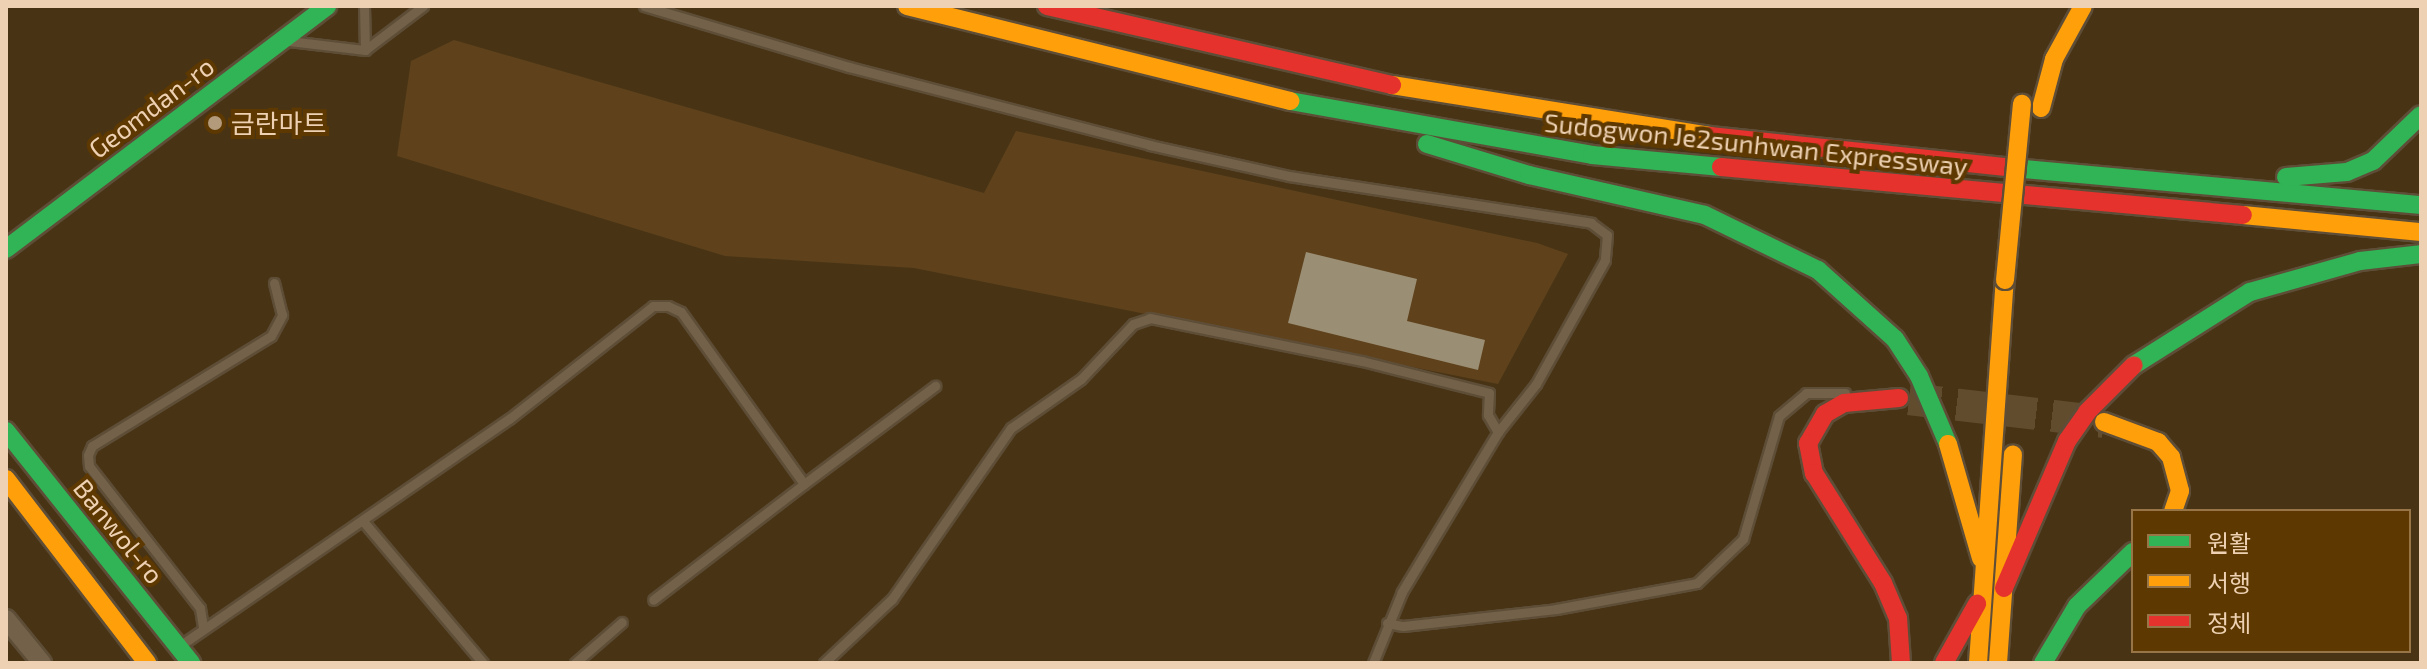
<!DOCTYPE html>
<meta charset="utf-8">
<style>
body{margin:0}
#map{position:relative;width:2427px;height:669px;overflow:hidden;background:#483415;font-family:"Exo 2","Noto Sans KR",sans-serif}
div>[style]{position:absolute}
.built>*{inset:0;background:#5f421c}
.building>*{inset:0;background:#9a8e74}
.highway-tunnel>*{height:32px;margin-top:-16px;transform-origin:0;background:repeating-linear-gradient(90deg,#614c2d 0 32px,transparent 0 48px)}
.roads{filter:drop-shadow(2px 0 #5e4d37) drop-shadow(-2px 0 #5e4d37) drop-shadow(0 2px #5e4d37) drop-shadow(0 -2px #5e4d37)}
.lane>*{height:9px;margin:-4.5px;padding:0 4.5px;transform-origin:4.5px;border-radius:4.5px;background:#736249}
.street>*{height:18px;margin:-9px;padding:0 9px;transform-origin:9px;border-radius:9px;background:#736249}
.fast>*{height:18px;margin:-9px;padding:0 9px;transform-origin:9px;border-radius:9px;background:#30b455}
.slow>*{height:18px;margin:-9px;padding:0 9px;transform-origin:9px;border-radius:9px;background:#ff9f0a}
.jam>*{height:18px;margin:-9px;padding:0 9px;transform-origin:9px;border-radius:9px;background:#e5322d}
.bridges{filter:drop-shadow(2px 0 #5e4d37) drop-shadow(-2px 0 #5e4d37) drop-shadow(0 2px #5e4d37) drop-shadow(0 -2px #5e4d37)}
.slow-bridge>*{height:18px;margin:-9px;padding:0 9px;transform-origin:9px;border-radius:9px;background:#ff9f0a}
.dots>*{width:22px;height:22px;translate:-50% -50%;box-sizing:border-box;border:4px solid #5d3800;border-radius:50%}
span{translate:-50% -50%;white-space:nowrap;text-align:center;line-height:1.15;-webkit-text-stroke:8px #5d3800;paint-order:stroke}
.street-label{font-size:26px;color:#edd1b2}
.poi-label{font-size:26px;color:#edd1b2}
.left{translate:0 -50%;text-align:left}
.frame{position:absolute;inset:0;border:8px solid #edd1b2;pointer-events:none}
.legend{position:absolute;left:2131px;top:509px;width:280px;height:144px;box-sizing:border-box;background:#5d3800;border:2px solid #977547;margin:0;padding:10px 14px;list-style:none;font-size:24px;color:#edd1b2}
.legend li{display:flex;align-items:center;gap:16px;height:40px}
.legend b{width:40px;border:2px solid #977547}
</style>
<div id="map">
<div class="built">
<i style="clip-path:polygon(454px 40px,984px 193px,1016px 131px,1537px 243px,1568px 254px,1498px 384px,914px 268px,725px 256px,397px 156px,411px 61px)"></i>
</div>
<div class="building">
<i style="clip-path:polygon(1306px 252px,1417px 279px,1407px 321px,1485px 340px,1478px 370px,1288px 323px)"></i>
</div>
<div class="highway-tunnel">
<i style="left:1909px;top:399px;width:196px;rotate:6.7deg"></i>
</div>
<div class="roads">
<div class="lane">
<i style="left:644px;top:6px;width:214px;rotate:16.6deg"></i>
<i style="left:849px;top:67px;width:311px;rotate:14.5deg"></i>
<i style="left:1150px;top:145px;width:142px;rotate:12.6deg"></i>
<i style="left:1289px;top:176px;width:306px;rotate:8.8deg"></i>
<i style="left:1591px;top:223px;width:20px;rotate:37deg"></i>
<i style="left:1607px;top:235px;width:25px;rotate:95deg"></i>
<i style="left:1605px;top:260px;width:142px;rotate:119.1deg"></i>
<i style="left:1536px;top:384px;width:61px;rotate:128.4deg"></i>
<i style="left:1498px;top:432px;width:187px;rotate:121deg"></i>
<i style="left:1402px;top:592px;width:77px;rotate:112.2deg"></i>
<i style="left:289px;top:41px;width:77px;rotate:6.8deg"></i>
<i style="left:365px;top:50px;width:44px;rotate:-91.3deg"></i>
<i style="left:365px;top:50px;width:73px;rotate:-37.2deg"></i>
<i style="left:804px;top:484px;width:164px;rotate:-36.8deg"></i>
<i style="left:363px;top:521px;width:186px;rotate:49.8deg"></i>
<i style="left:1387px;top:623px;width:16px;rotate:11deg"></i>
<i style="left:1403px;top:626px;width:154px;rotate:-6.3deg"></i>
<i style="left:1556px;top:609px;width:143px;rotate:-10.4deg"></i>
<i style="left:1697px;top:583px;width:64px;rotate:-43.7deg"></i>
<i style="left:1743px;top:539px;width:128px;rotate:-73.7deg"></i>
<i style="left:1779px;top:416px;width:35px;rotate:-40deg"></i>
<i style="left:1806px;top:393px;width:39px"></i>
<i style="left:203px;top:627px;width:19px;rotate:-99deg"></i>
<i style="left:200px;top:608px;width:180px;rotate:-128deg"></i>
<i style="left:89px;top:466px;width:11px;rotate:-95deg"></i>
<i style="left:88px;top:455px;width:10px;rotate:-66deg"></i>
<i style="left:92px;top:446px;width:210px;rotate:-31.6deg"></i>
<i style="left:271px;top:336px;width:24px;rotate:-62deg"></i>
<i style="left:282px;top:315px;width:33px;rotate:-104deg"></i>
<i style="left:181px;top:645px;width:398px;rotate:-34.6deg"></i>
<i style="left:509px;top:419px;width:183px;rotate:-38.1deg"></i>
<i style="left:653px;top:306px;width:15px"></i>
<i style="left:668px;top:306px;width:14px;rotate:25deg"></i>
<i style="left:681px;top:312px;width:211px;rotate:54.4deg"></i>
<i style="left:804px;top:484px;width:190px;rotate:142.5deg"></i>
<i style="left:575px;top:663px;width:62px;rotate:-41.1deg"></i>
<i style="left:824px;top:663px;width:93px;rotate:-43.3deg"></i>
<i style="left:892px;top:599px;width:208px;rotate:-55.2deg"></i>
<i style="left:1011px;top:428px;width:85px;rotate:-35deg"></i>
<i style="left:1081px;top:379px;width:76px;rotate:-46.6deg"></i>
<i style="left:1133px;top:324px;width:18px;rotate:-19deg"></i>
<i style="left:1150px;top:318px;width:216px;rotate:11.5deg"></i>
<i style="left:1362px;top:361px;width:131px;rotate:14.1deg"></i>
<i style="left:1489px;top:393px;width:22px;rotate:93deg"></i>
<i style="left:1488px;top:415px;width:20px;rotate:60deg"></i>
</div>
<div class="street">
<i style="left:6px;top:619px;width:57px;rotate:50.7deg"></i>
</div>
<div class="fast">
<i style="left:1290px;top:101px;width:307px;rotate:10.1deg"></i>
<i style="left:1592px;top:155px;width:130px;rotate:5.3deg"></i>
<i style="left:1427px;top:144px;width:107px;rotate:16.9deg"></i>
<i style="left:1529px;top:175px;width:180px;rotate:12.8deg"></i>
<i style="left:1705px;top:215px;width:126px;rotate:26deg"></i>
<i style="left:1818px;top:270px;width:103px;rotate:41.9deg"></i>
<i style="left:1895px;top:339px;width:44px;rotate:57deg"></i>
<i style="left:1919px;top:376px;width:74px;rotate:66.9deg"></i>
<i style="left:2013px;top:168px;width:410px;rotate:5.2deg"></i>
<i style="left:2286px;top:177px;width:61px;rotate:-4.7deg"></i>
<i style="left:2347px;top:172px;width:28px;rotate:-23deg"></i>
<i style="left:2373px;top:161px;width:66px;rotate:-43.8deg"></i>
<i style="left:6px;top:249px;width:403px;rotate:-37.1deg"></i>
<i style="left:2134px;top:365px;width:137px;rotate:-32.2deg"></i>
<i style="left:2250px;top:292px;width:114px;rotate:-15.7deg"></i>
<i style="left:2360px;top:261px;width:61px;rotate:-6.5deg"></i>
<i style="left:6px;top:431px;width:297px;rotate:51.4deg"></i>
<i style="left:2043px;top:663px;width:66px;rotate:-59.2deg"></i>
<i style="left:2077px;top:606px;width:78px;rotate:-44deg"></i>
</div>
<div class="slow">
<i style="left:907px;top:6px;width:395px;rotate:13.9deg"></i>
<i style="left:1392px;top:85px;width:322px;rotate:9.1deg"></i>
<i style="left:2041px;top:108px;width:51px;rotate:-75.1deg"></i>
<i style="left:2054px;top:59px;width:60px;rotate:-61.3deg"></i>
<i style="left:2243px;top:215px;width:179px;rotate:5.5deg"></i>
<i style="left:2104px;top:422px;width:58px;rotate:20.3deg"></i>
<i style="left:2158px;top:442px;width:20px;rotate:49deg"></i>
<i style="left:2171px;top:457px;width:35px;rotate:75deg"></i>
<i style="left:2180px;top:491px;width:21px;rotate:109deg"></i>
<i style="left:1948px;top:444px;width:119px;rotate:73.9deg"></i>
<i style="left:6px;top:479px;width:232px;rotate:52.5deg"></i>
<i style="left:1978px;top:663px;width:384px;rotate:-86deg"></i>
<i style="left:1998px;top:663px;width:209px;rotate:-85.9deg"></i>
</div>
<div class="jam">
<i style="left:1047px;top:6px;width:354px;rotate:12.9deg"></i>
<i style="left:1710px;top:136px;width:305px;rotate:6deg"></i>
<i style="left:1721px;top:167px;width:524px;rotate:5.25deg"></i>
<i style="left:1899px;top:398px;width:55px;rotate:174.8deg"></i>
<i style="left:1844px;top:403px;width:22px;rotate:150deg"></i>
<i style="left:1825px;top:414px;width:34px;rotate:120deg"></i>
<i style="left:1808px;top:443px;width:31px;rotate:79deg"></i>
<i style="left:1814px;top:473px;width:130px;rotate:57.9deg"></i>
<i style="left:1883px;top:583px;width:38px;rotate:67deg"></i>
<i style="left:1898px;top:618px;width:45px;rotate:86.2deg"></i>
<i style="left:2004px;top:588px;width:160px;rotate:-66.8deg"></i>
<i style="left:2067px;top:441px;width:35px;rotate:-55deg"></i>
<i style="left:2087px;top:412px;width:66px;rotate:-45deg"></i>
<i style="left:1944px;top:663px;width:68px;rotate:-60.8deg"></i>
</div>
</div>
<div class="bridges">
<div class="slow-bridge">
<i style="left:2005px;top:280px;width:177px;rotate:-84.5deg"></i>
</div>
</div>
<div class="dots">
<i style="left:215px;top:123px;background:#b39a7b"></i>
</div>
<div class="street-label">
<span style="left:151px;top:107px;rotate:-37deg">Geomdan-ro</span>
<span style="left:1756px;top:144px;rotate:6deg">Sudogwon Je2sunhwan Expressway</span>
<span style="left:119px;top:531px;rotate:51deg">Banwol-ro</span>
</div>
<div class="poi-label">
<span class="left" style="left:231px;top:123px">금란마트</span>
</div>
<div class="frame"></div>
<ul class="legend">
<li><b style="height:10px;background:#30b455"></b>원활</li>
<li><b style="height:10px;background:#ff9f0a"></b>서행</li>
<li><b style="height:10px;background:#e5322d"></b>정체</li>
</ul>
</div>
